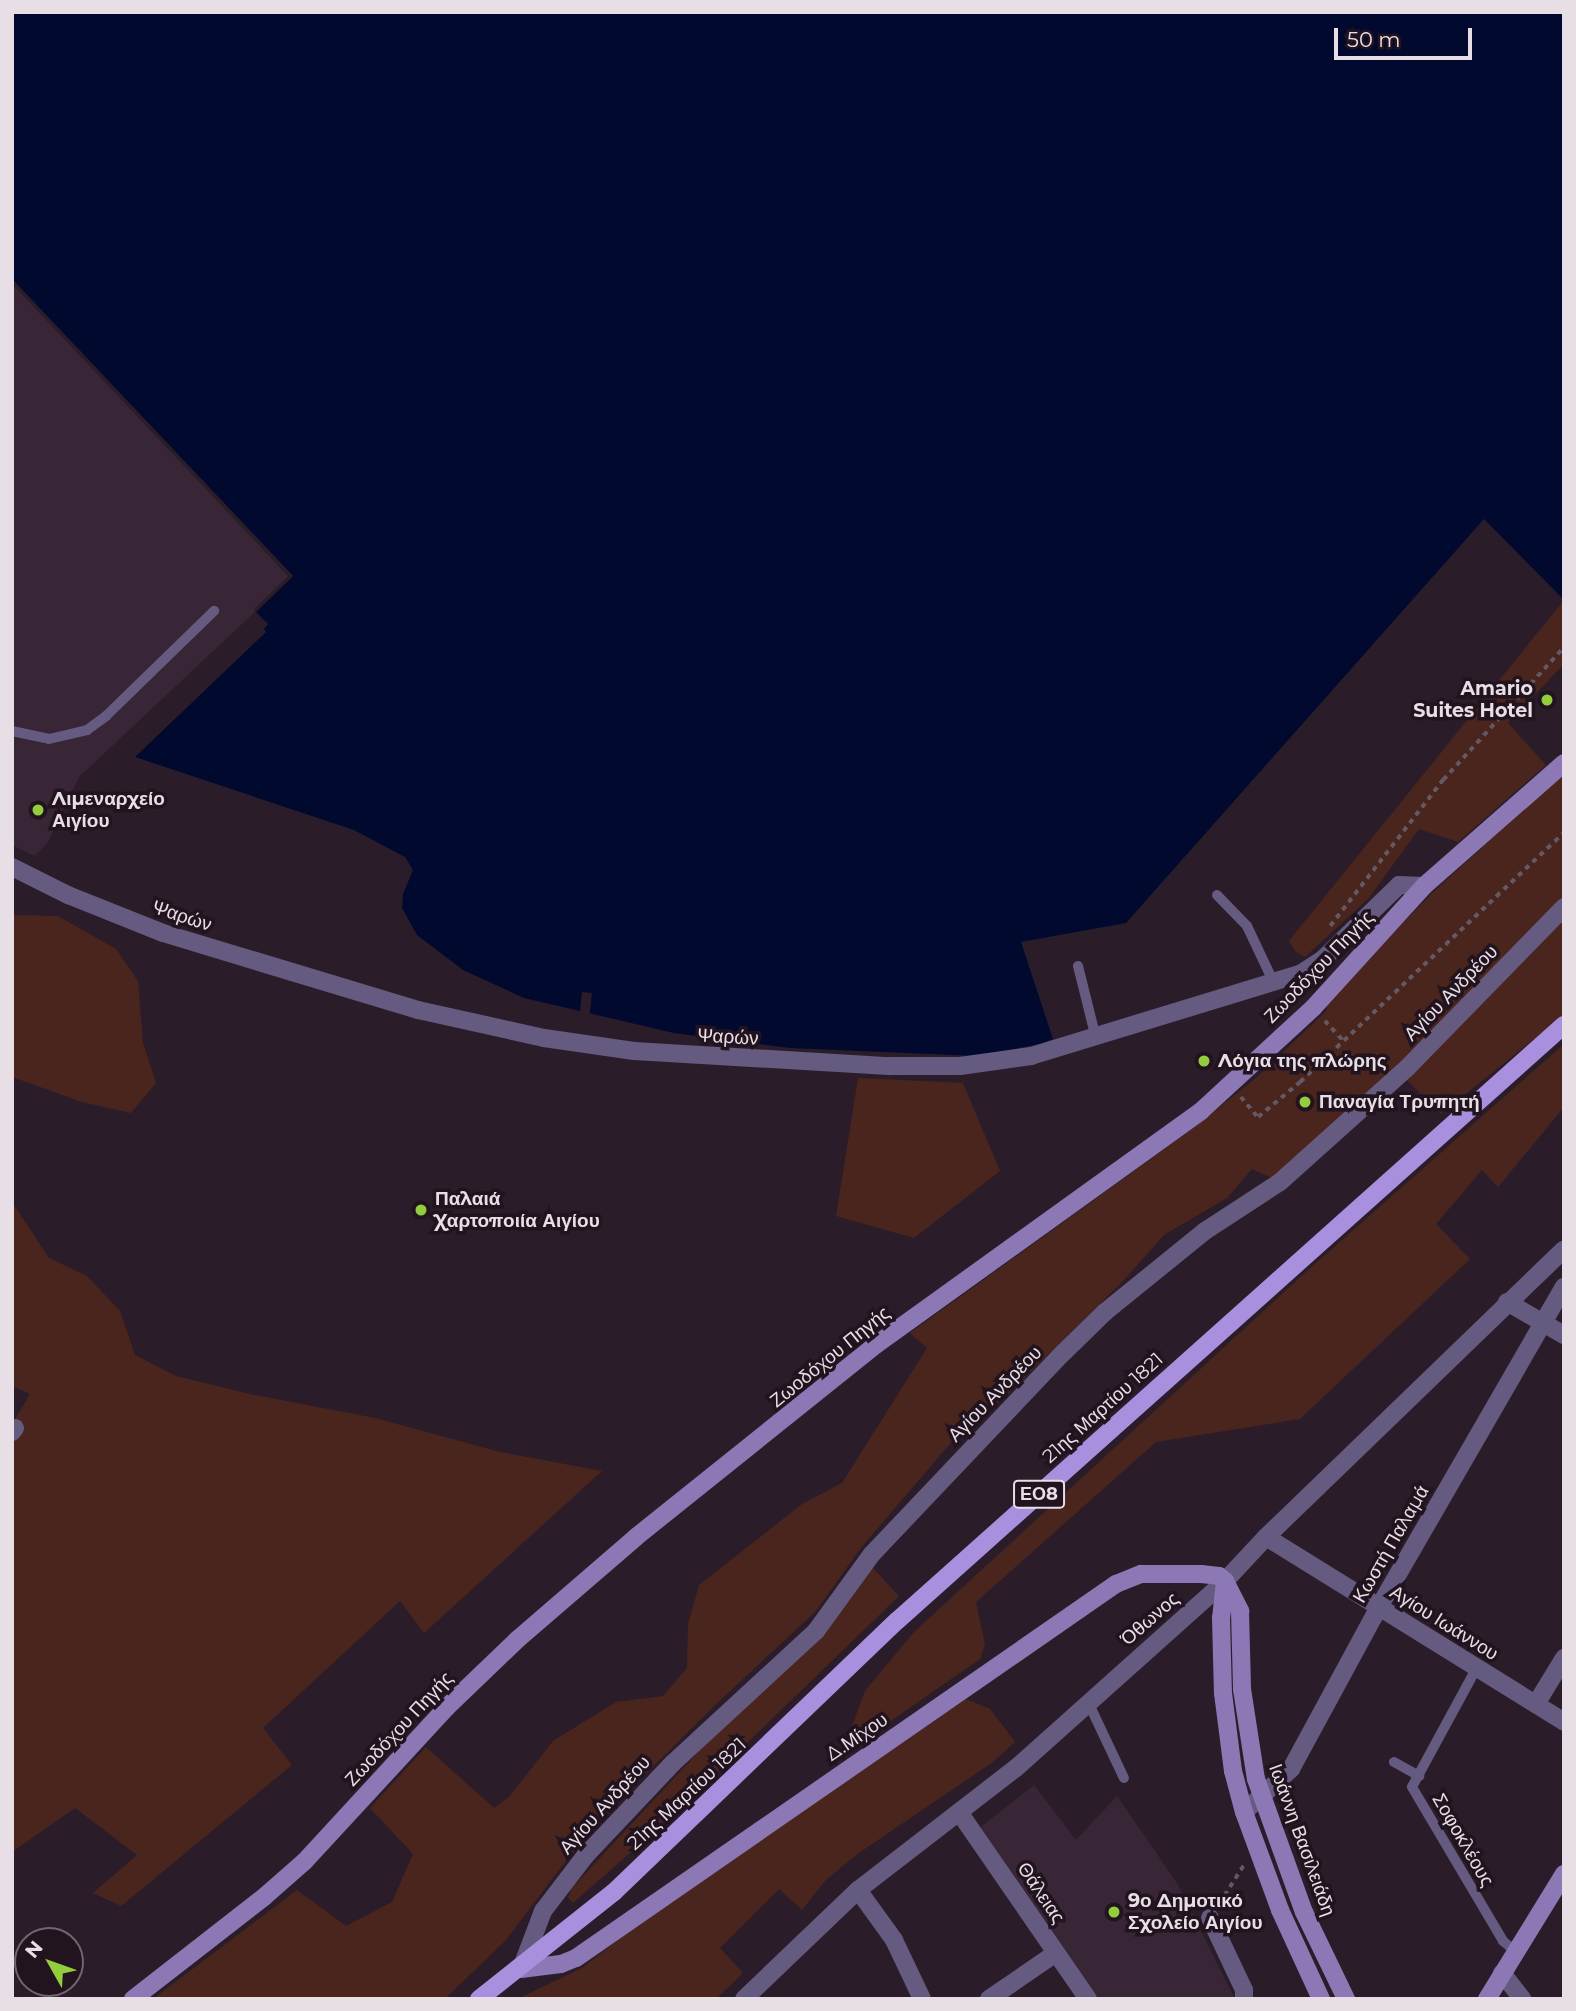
<!DOCTYPE html>
<meta charset="utf-8">
<style>
body{margin:0}
#map{position:relative;width:1576px;height:2011px;overflow:hidden;background:#2a1d29;font-family:Montserrat,sans-serif}
div>[style]{position:absolute}
.built>*{inset:0;background:#382636}
.green>*{inset:0;background:#4a251d}
.water>*{inset:0;background:#02092e}
.pier>*{inset:0;background:#2a1d29;transform-origin:0 0}
.path>*{height:3.5px;margin-top:-1.75px;transform-origin:0;background:repeating-linear-gradient(90deg,#645863 0 5px,transparent 0 10px)}
.lane>*{height:10px;margin:-5px;padding:0 5px;transform-origin:5px;border-radius:5px;background:#655a80}
.street>*{height:18px;margin:-9px;padding:0 9px;transform-origin:9px;border-radius:9px;background:#655a80}
.secondary>*{height:18px;margin:-9px;padding:0 9px;transform-origin:9px;border-radius:9px;background:#8b78b5}
.primary>*{height:18px;margin:-9px;padding:0 9px;transform-origin:9px;border-radius:9px;background:#a990df}
.dots>*{width:19px;height:19px;translate:-50% -50%;box-sizing:border-box;border:4px solid #21141f;border-radius:50%}
span{translate:-50% -50%;white-space:nowrap;text-align:center;line-height:1.15;-webkit-text-stroke:7px #21141f;paint-order:stroke}
.shield-label span{padding:2px 5px;background:#21141f;border:2px solid;border-radius:5px;-webkit-text-stroke-width:0}
.shield-label{font-size:18px;color:#e8dee6;font-weight:700}
.poi-label{font-size:19px;color:#e8dee6;font-weight:700}
.right{translate:-100% -50%;text-align:right}
.left{translate:0 -50%;text-align:left}
.street-label{font-size:19px;color:#e8dee6}
.frame{position:absolute;inset:0;border:14px solid #e8dee6;pointer-events:none}
.north{position:absolute;left:14px;top:1927px;width:70px;height:70px;box-sizing:border-box;background:#21141f;border:2px solid #71656f;border-radius:50%;rotate:310deg;font-size:19px;font-weight:700;line-height:28px;text-align:center;color:#e8dee6}
.north::after{content:'';display:block;margin:auto;width:24px;height:32px;background:#93cc3d;clip-path:polygon(50% 0,100% 100%,50% 72%,0 100%)}
.scale{position:absolute;left:1334px;top:28px;width:138px;height:32px;box-sizing:border-box;border:4px solid #e8dee6;border-top:0;padding-left:9px;font-size:21px;line-height:24px;white-space:nowrap;color:#e8dee6;-webkit-text-stroke:5px #21141f;paint-order:stroke}
</style>
<div id="map">
<div class="built">
<i style="clip-path:polygon(12px 279px,293px 576px,79px 777px,48px 842px,35px 856px,12px 845px)"></i>
<i style="clip-path:polygon(1034px 1785px,1076px 1840px,1117px 1796px,1177px 1883px,1235px 1999px,1097px 1999px,978px 1829px)"></i>
</div>
<div class="green">
<i style="clip-path:polygon(1564px 600px,1564px 664px,1508px 723px,1546px 765px,1458px 842px,1419px 829px,1368px 899px,1305px 957px,1296px 952px,1289px 941px)"></i>
<i style="clip-path:polygon(1564px 773px,1564px 1015px,1441px 1114px,1395px 1068px,1272px 1178px,1252px 1169px,1227px 1198px,1164px 1235px,1122px 1282px,1008px 1394px,960px 1432px,860px 1549px,816px 1611px,713px 1707px,591px 1828px,506px 1940px,448px 1996px,444px 1999px,153px 1999px,297px 1890px,346px 1926px,392px 1902px,413px 1854px,370px 1808px,426px 1747px,494px 1808px,509px 1797px,553px 1741px,616px 1702px,663px 1696px,687px 1668px,688px 1624px,699px 1585px,802px 1504px,842px 1483px,927px 1348px,910px 1333px,1195px 1127px,1257px 1077px,1326px 1011px,1328px 1001px,1429px 896px)"></i>
<i style="clip-path:polygon(12px 915px,58px 916px,116px 949px,138px 981px,143px 1043px,156px 1083px,131px 1113px,82px 1102px,12px 1077px)"></i>
<i style="clip-path:polygon(1564px 1044px,1564px 1107px,1498px 1187px,1482px 1170px,1436px 1224px,1470px 1259px,1300px 1419px,1156px 1442px,976px 1602px,985px 1645px,980px 1659px,872px 1734px,860px 1736px,852px 1726px,865px 1691px,915px 1631px,1307px 1271px)"></i>
<i style="clip-path:polygon(858px 1078px,963px 1083px,1000px 1171px,914px 1238px,836px 1216px)"></i>
<i style="clip-path:polygon(12px 1202px,49px 1258px,87px 1276px,120px 1311px,135px 1355px,176px 1376px,250px 1394px,375px 1418px,500px 1452px,602px 1471px,424px 1633px,400px 1601px,263px 1728px,292px 1765px,121px 1906px,93px 1893px,137px 1855px,75px 1808px,12px 1852px,12px 1424px,30px 1394px,12px 1386px)"></i>
<i style="clip-path:polygon(871px 1566px,899px 1596px,662px 1825px,573px 1903px,568px 1897px,572px 1888px)"></i>
<i style="clip-path:polygon(966px 1699px,990px 1709px,1015px 1742px,993px 1762px,856px 1855px,826px 1880px,802px 1910px,779px 1889px,720px 1948px,743px 1973px,716px 1999px,517px 1999px,582px 1968px,668px 1901px)"></i>
</div>
<div class="water">
<i style="clip-path:polygon(12px 12px,1564px 12px,1564px 600px,1484px 519px,1126px 923px,1021px 942px,1053px 1039px,1040px 1044px,977px 1056px,790px 1048px,674px 1033px,524px 998px,463px 970px,417px 935px,402px 908px,403px 894px,413px 870px,405px 857px,354px 830px,135px 757px,266px 632px,264px 629px,268px 624px,256px 612px,293px 576px,12px 279px)"></i>
</div>
<div class="pier">
<i style="clip-path:polygon(12px 279px,293px 576px,256px 612px,254px 609px,288px 576px,12px 284px)"></i>
<i style="left:582px;top:992px;width:10px;height:22px;rotate:6deg"></i>
</div>
<div class="path">
<i style="left:1330px;top:926px;width:185px;rotate:-52.3deg"></i>
<i style="left:1443px;top:780px;width:180px;rotate:-47.7deg"></i>
<i style="left:1325px;top:1021px;width:26px;rotate:47deg"></i>
<i style="left:1241px;top:1097px;width:26px;rotate:50deg"></i>
<i style="left:1258px;top:1117px;width:55px;rotate:-39.8deg"></i>
<i style="left:1300px;top:1082px;width:364px;rotate:-43.4deg"></i>
<i style="left:1219px;top:1904px;width:49px;rotate:-57.6deg"></i>
</div>
<div class="lane">
<i style="left:12px;top:731px;width:38px;rotate:12deg"></i>
<i style="left:49px;top:739px;width:39px;rotate:-13deg"></i>
<i style="left:87px;top:730px;width:24px;rotate:-36deg"></i>
<i style="left:106px;top:716px;width:151px;rotate:-44.2deg"></i>
<i style="left:1217px;top:895px;width:43px;rotate:45.9deg"></i>
<i style="left:1247px;top:926px;width:61px;rotate:64.7deg"></i>
<i style="left:1078px;top:966px;width:70px;rotate:76deg"></i>
<i style="left:1476px;top:1669px;width:134px;rotate:118.5deg"></i>
<i style="left:1412px;top:1787px;width:179px;rotate:59.4deg"></i>
<i style="left:1503px;top:1941px;width:16px;rotate:40deg"></i>
<i style="left:1088px;top:1702px;width:84px;rotate:64.7deg"></i>
<i style="left:1394px;top:1762px;width:29px;rotate:29deg"></i>
</div>
<div class="street">
<i style="left:12px;top:867px;width:63px;rotate:26.6deg"></i>
<i style="left:68px;top:895px;width:102px;rotate:21.8deg"></i>
<i style="left:163px;top:933px;width:266px;rotate:16.8deg"></i>
<i style="left:418px;top:1010px;width:129px;rotate:12.5deg"></i>
<i style="left:544px;top:1038px;width:91px;rotate:8.2deg"></i>
<i style="left:634px;top:1051px;width:255px;rotate:3.4deg"></i>
<i style="left:889px;top:1066px;width:71px"></i>
<i style="left:960px;top:1066px;width:72px;rotate:-8deg"></i>
<i style="left:1031px;top:1056px;width:281px;rotate:-17deg"></i>
<i style="left:1300px;top:974px;width:27px;rotate:-33deg"></i>
<i style="left:1323px;top:959px;width:106px;rotate:-44.2deg"></i>
<i style="left:1399px;top:885px;width:25px;rotate:2deg"></i>
<i style="left:1507px;top:1302px;width:66px;rotate:30.1deg"></i>
<i style="left:12px;top:1432px;width:5px;rotate:-53deg"></i>
<i style="left:1266px;top:1537px;width:351px;rotate:31.8deg"></i>
<i style="left:1536px;top:1704px;width:54px;rotate:-58.7deg"></i>
<i style="left:959px;top:1812px;width:227px;rotate:55.4deg"></i>
<i style="left:1244px;top:1812px;width:64px;rotate:-42.5deg"></i>
<i style="left:1291px;top:1769px;width:184px;rotate:-61.5deg"></i>
<i style="left:1379px;top:1607px;width:370px;rotate:-60deg"></i>
<i style="left:858px;top:1890px;width:62px;rotate:54.2deg"></i>
<i style="left:894px;top:1940px;width:65px;rotate:64.6deg"></i>
<i style="left:1210px;top:1918px;width:80px;rotate:64.7deg"></i>
<i style="left:1244px;top:1990px;width:9px;rotate:90deg"></i>
<i style="left:521px;top:1969px;width:62px;rotate:-69.2deg"></i>
<i style="left:543px;top:1911px;width:69px;rotate:-52.6deg"></i>
<i style="left:585px;top:1856px;width:128px;rotate:-46.6deg"></i>
<i style="left:673px;top:1763px;width:195px;rotate:-42.7deg"></i>
<i style="left:816px;top:1631px;width:95px;rotate:-54deg"></i>
<i style="left:872px;top:1554px;width:277px;rotate:-46.5deg"></i>
<i style="left:1063px;top:1353px;width:59px;rotate:-44.3deg"></i>
<i style="left:1105px;top:1312px;width:129px;rotate:-39deg"></i>
<i style="left:1205px;top:1231px;width:90px;rotate:-33.2deg"></i>
<i style="left:1280px;top:1182px;width:171px;rotate:-41.9deg"></i>
<i style="left:1407px;top:1068px;width:225px;rotate:-45.7deg"></i>
<i style="left:1502px;top:1973px;width:33px;rotate:52deg"></i>
<i style="left:744px;top:1999px;width:158px;rotate:-43.7deg"></i>
<i style="left:858px;top:1890px;width:200px;rotate:-37.7deg"></i>
<i style="left:1016px;top:1768px;width:280px;rotate:-41.8deg"></i>
<i style="left:1225px;top:1581px;width:60px;rotate:-47deg"></i>
<i style="left:1266px;top:1537px;width:414px;rotate:-44deg"></i>
<i style="left:989px;top:1999px;width:81px;rotate:-34.5deg"></i>
</div>
<div class="secondary">
<i style="left:1225px;top:1581px;width:34px;rotate:63deg"></i>
<i style="left:1240px;top:1611px;width:78px;rotate:88.5deg"></i>
<i style="left:1242px;top:1689px;width:91px;rotate:81.2deg"></i>
<i style="left:1256px;top:1779px;width:141px;rotate:70.2deg"></i>
<i style="left:1304px;top:1912px;width:97px;rotate:64.2deg"></i>
<i style="left:1225px;top:1581px;width:37px;rotate:96deg"></i>
<i style="left:1221px;top:1618px;width:75px;rotate:88.5deg"></i>
<i style="left:1223px;top:1693px;width:79px;rotate:82.7deg"></i>
<i style="left:1233px;top:1771px;width:42px;rotate:75deg"></i>
<i style="left:1244px;top:1812px;width:104px;rotate:69.8deg"></i>
<i style="left:1280px;top:1910px;width:98px;rotate:65.3deg"></i>
<i style="left:521px;top:1969px;width:40px;rotate:-7.1deg"></i>
<i style="left:561px;top:1964px;width:16px;rotate:-22deg"></i>
<i style="left:576px;top:1958px;width:657px;rotate:-34.71deg"></i>
<i style="left:1116px;top:1584px;width:27px;rotate:-22deg"></i>
<i style="left:1141px;top:1574px;width:60px"></i>
<i style="left:1201px;top:1574px;width:18px;rotate:6deg"></i>
<i style="left:1219px;top:1576px;width:8px;rotate:40deg"></i>
<i style="left:133px;top:1999px;width:166px;rotate:-37.9deg"></i>
<i style="left:264px;top:1897px;width:53px;rotate:-41.2deg"></i>
<i style="left:304px;top:1862px;width:209px;rotate:-47.3deg"></i>
<i style="left:446px;top:1708px;width:100px;rotate:-43.8deg"></i>
<i style="left:518px;top:1639px;width:156px;rotate:-40.8deg"></i>
<i style="left:636px;top:1537px;width:309px;rotate:-38.7deg"></i>
<i style="left:877px;top:1344px;width:399px;rotate:-35.7deg"></i>
<i style="left:1201px;top:1111px;width:152px;rotate:-42.6deg"></i>
<i style="left:1313px;top:1008px;width:165px;rotate:-47.7deg"></i>
<i style="left:1424px;top:886px;width:186px;rotate:-41.3deg"></i>
<i style="left:1487px;top:1999px;width:147px;rotate:-58.4deg"></i>
</div>
<div class="primary">
<i style="left:479px;top:1999px;width:172px;rotate:-38.4deg"></i>
<i style="left:614px;top:1892px;width:393px;rotate:-43.8deg"></i>
<i style="left:898px;top:1620px;width:893px;rotate:-41.78deg"></i>
</div>
<div class="dots">
<i style="left:1547px;top:700px;background:#93cc3d"></i>
<i style="left:38px;top:810px;background:#93cc3d"></i>
<i style="left:1204px;top:1061px;background:#93cc3d"></i>
<i style="left:1305px;top:1102px;background:#93cc3d"></i>
<i style="left:421px;top:1210px;background:#93cc3d"></i>
<i style="left:1114px;top:1912px;background:#93cc3d"></i>
</div>
<div class="shield-label">
<span style="left:1039px;top:1494px">ΕΟ8</span>
</div>
<div class="poi-label">
<span class="right" style="left:1533px;top:700px">Amario<br>Suites Hotel</span>
<span class="left" style="left:52px;top:810px">Λιμεναρχείο<br>Αιγίου</span>
<span class="left" style="left:1218px;top:1061px">Λόγια της πλώρης</span>
<span class="left" style="left:1319px;top:1102px">Παναγία Τρυπητή</span>
<span class="left" style="left:435px;top:1210px">Παλαιά<br>Χαρτοποιία Αιγίου</span>
<span class="left" style="left:1128px;top:1912px">9ο Δημοτικό<br>Σχολείο Αιγίου</span>
</div>
<div class="street-label">
<span style="left:182px;top:916px;rotate:18deg">Ψαρών</span>
<span style="left:1319px;top:967px;rotate:-46deg">Ζωοδόχου Πηγής</span>
<span style="left:1451px;top:993px;rotate:-46deg">Αγίου Ανδρέου</span>
<span style="left:728px;top:1037px;rotate:3deg">Ψαρών</span>
<span style="left:830px;top:1357px;rotate:-39deg">Ζωοδόχου Πηγής</span>
<span style="left:995px;top:1394px;rotate:-46deg">Αγίου Ανδρέου</span>
<span style="left:1103px;top:1408px;rotate:-42deg">21ης Μαρτίου 1821</span>
<span style="left:1391px;top:1544px;rotate:-60deg">Κωστή Παλαμά</span>
<span style="left:1150px;top:1619px;rotate:-41deg">Όθωνος</span>
<span style="left:1444px;top:1623px;rotate:32deg">Αγίου Ιωάννου</span>
<span style="left:399px;top:1729px;rotate:-47deg">Ζωοδόχου Πηγής</span>
<span style="left:857px;top:1737px;rotate:-34deg">Δ.Μίχου</span>
<span style="left:687px;top:1794px;rotate:-43deg">21ης Μαρτίου 1821</span>
<span style="left:605px;top:1805px;rotate:-48deg">Αγίου Ανδρέου</span>
<span style="left:1302px;top:1840px;rotate:70deg">Ιωάννη Βασιλειάδη</span>
<span style="left:1463px;top:1840px;rotate:60deg">Σοφοκλέους</span>
<span style="left:1041px;top:1893px;rotate:56deg">Θάλειας</span>
</div>
<div class="frame"></div>
<div class="north">N</div>
<div class="scale">50 m</div>
</div>
